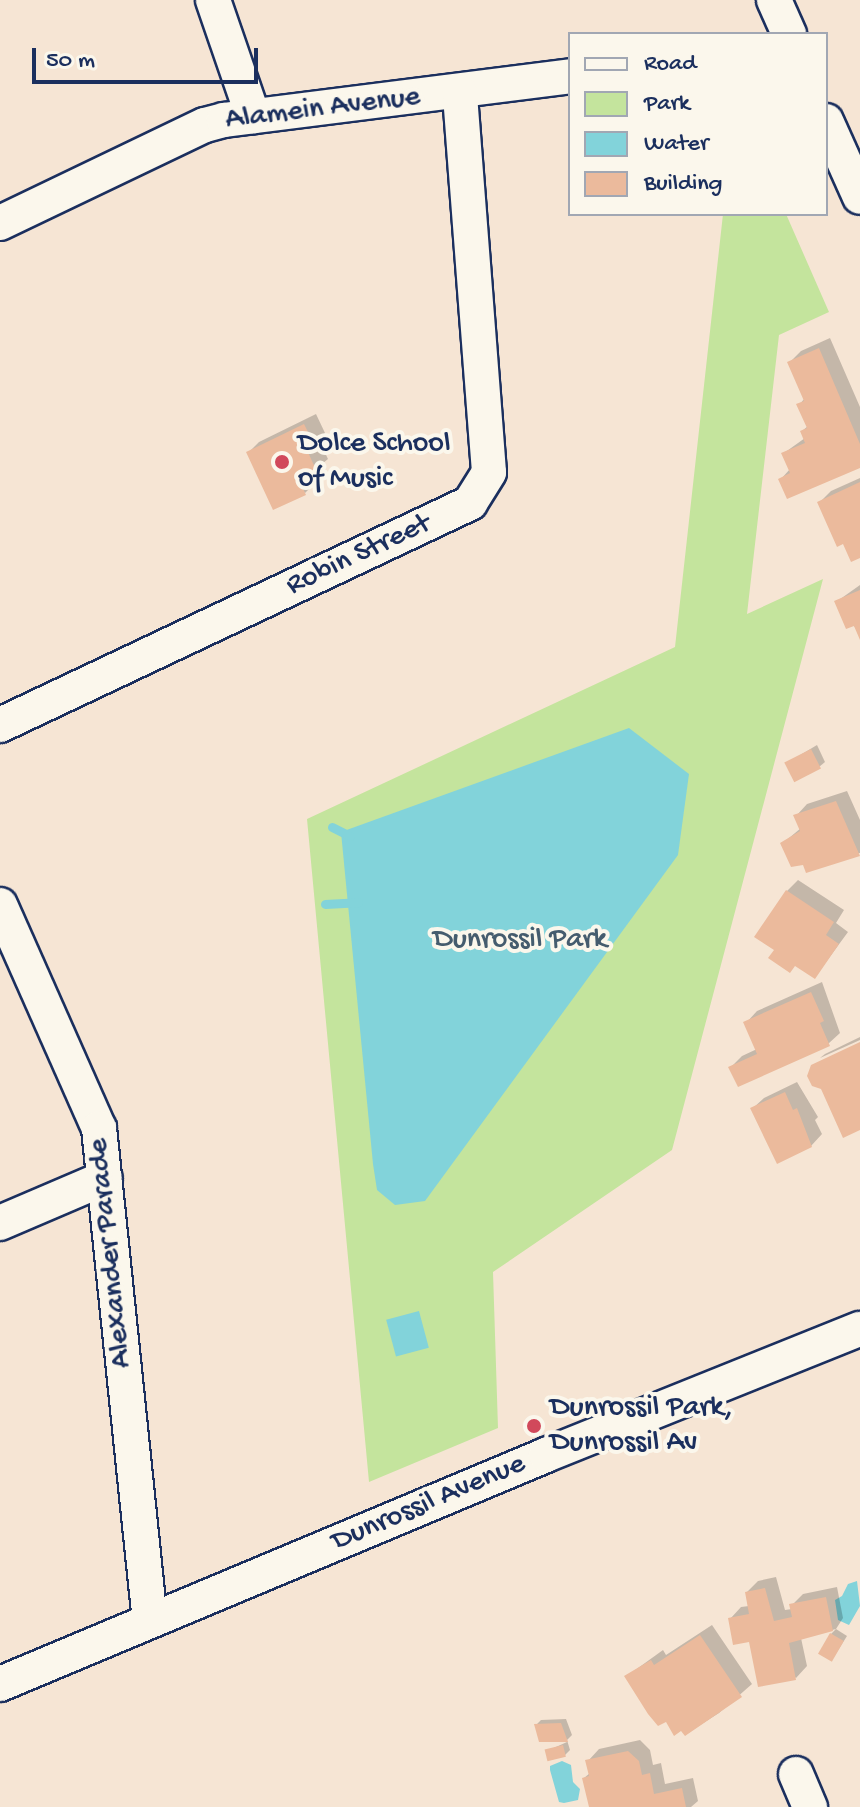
<!DOCTYPE html>
<style>
body{margin:0}
#map{position:relative;width:860px;height:1807px;overflow:hidden;background:#f6e5d4;font-family:"Gochi Hand",sans-serif}
div>[style]{position:absolute}
.green>*{inset:0;background:#c4e49d}
.water>*{inset:0;background:#82d3da;transform-origin:0 0}
.shadow>*{inset:0;background:#0003}
.stream>*{height:9px;margin:-4.5px;padding:0 4.5px;transform-origin:4.5px;border-radius:4.5px;background:#82d3da}
.building>*{inset:0;background:#ebba9c;transform-origin:0 0}
.roads{filter:drop-shadow(2px 0 #1b2f5e) drop-shadow(-2px 0 #1b2f5e) drop-shadow(0 2px #1b2f5e) drop-shadow(0 -2px #1b2f5e)}
.minor>*{height:34px;margin:-17px;padding:0 17px;transform-origin:17px;border-radius:17px;background:#fbf7ec}
.dots>*{width:22px;height:22px;translate:-50% -50%;box-sizing:border-box;border:4px solid #fbf7ec;border-radius:50%}
span{translate:-50% -50%;white-space:nowrap;text-align:center;line-height:1.15;-webkit-text-stroke:8px #fbf7ec;paint-order:stroke}
.street-label{font-size:30px;color:#1b2f5e}
.poi-label{font-size:30px;color:#1b2f5e}
.left{translate:0 -50%;text-align:left}
.park-label{font-size:30px;color:#455c6e}
.legend{position:absolute;left:568px;top:32px;width:260px;height:184px;box-sizing:border-box;background:#fbf7ec;border:2px solid #a1a7b3;margin:0;padding:10px 14px;list-style:none;font-size:24px;color:#1b2f5e}
.legend li{display:flex;align-items:center;gap:16px;height:40px}
.legend b{width:40px;border:2px solid #a1a7b3}
.scale{position:absolute;left:32px;top:48px;width:226px;height:36px;box-sizing:border-box;border:4px solid #1b2f5e;border-top:0;padding-left:10px;font-size:24px;line-height:28px;white-space:nowrap;color:#1b2f5e;-webkit-text-stroke:6px #fbf7ec;paint-order:stroke}
</style>
<div id="map">
<div class="green">
<i style="clip-path:polygon(723px 214px,786px 214px,829px 312px,779px 335px,747px 614px,823px 579px,672px 1150px,493px 1272px,498px 1428px,369px 1482px,307px 819px,675px 647px)"></i>
</div>
<div class="water">
<i style="clip-path:polygon(629px 728px,689px 774px,678px 855px,425px 1201px,395px 1205px,377px 1190px,373px 1164px,341px 832px)"></i>
<i style="left:419px;top:1311px;width:38px;height:34px;rotate:75deg"></i>
<i style="clip-path:polygon(857px 1581px,860px 1606px,849px 1625px,838px 1620px,835px 1600px,842px 1596px,848px 1584px)"></i>
<i style="clip-path:polygon(562px 1761px,571px 1765px,573px 1782px,580px 1789px,578px 1800px,564px 1803px,559px 1802px,550px 1770px,550px 1766px)"></i>
</div>
<div class="shadow">
<i style="clip-path:polygon(830px 338px,860px 407px,860px 466px,781px 479px,790px 469px,784px 453px,805px 438px,802px 431px,808px 426px,799px 405px,805px 398px,790px 362px,801px 351px)"></i>
<i style="clip-path:polygon(316px 414px,325px 433px,319px 440px,328px 459px,312px 472px,316px 482px,305px 493px,248px 453px,259px 442px)"></i>
<i style="clip-path:polygon(860px 478px,860px 556px,820px 502px,831px 491px)"></i>
<i style="clip-path:polygon(860px 585px,860px 634px,836px 602px)"></i>
<i style="clip-path:polygon(817px 745px,825px 762px,819px 767px,787px 763px)"></i>
<i style="clip-path:polygon(847px 791px,860px 820px,860px 853px,804px 863px,783px 843px,801px 828px,796px 816px,807px 804px)"></i>
<i style="clip-path:polygon(798px 880px,844px 910px,836px 923px,848px 932px,815px 977px,777px 949px,787px 891px)"></i>
<i style="clip-path:polygon(822px 982px,840px 1033px,828px 1044px,731px 1067px,742px 1056px,757px 1049px,746px 1023px,757px 1011px)"></i>
<i style="clip-path:polygon(860px 1037px,860px 1040px,820px 1058px,825px 1054px)"></i>
<i style="clip-path:polygon(797px 1082px,818px 1117px,815px 1120px,822px 1134px,811px 1146px,752px 1109px,764px 1098px)"></i>
<i style="clip-path:polygon(776px 1577px,785px 1610px,792px 1609px,792px 1605px,803px 1594px,837px 1587px,843px 1618px,836px 1629px,801px 1638px,807px 1666px,796px 1678px,730px 1619px,741px 1607px,749px 1606px,747px 1592px,758px 1581px)"></i>
<i style="clip-path:polygon(712px 1625px,752px 1684px,719px 1713px,686px 1734px,666px 1719px,627px 1676px,663px 1650px,666px 1655px)"></i>
<i style="clip-path:polygon(836px 1629px,847px 1636px,835px 1655px,831px 1634px)"></i>
<i style="clip-path:polygon(566px 1719px,572px 1735px,567px 1740px,570px 1750px,565px 1755px,547px 1751px,567px 1742px,536px 1725px,541px 1720px)"></i>
<i style="clip-path:polygon(640px 1740px,650px 1750px,653px 1765px,661px 1763px,665px 1784px,693px 1778px,698px 1801px,691px 1807px,591px 1807px,584px 1778px,590px 1773px,588px 1761px,599px 1749px)"></i>
</div>
<div class="stream">
<i style="left:332px;top:827px;width:20px;rotate:27deg"></i>
<i style="left:325px;top:904px;width:33px;rotate:-3deg"></i>
</div>
<div class="building">
<i style="clip-path:polygon(819px 348px,860px 444px,860px 468px,787px 499px,778px 479px,790px 473px,781px 453px,805px 443px,800px 431px,807px 428px,796px 404px,804px 401px,787px 362px)"></i>
<i style="clip-path:polygon(304px 424px,315px 446px,307px 450px,317px 472px,299px 480px,306px 495px,273px 510px,246px 452px)"></i>
<i style="clip-path:polygon(860px 482px,860px 558px,851px 562px,843px 544px,837px 547px,817px 502px)"></i>
<i style="clip-path:polygon(860px 590px,860px 640px,854px 626px,846px 629px,834px 601px)"></i>
<i style="left:811px;top:749px;width:22px;height:30px;rotate:63deg"></i>
<i style="clip-path:polygon(836px 801px,860px 856px,806px 873px,803px 865px,791px 867px,780px 843px,800px 831px,793px 815px)"></i>
<i style="clip-path:polygon(786px 890px,834px 922px,826px 935px,839px 944px,815px 979px,795px 966px,790px 973px,768px 958px,774px 950px,754px 937px)"></i>
<i style="clip-path:polygon(811px 992px,824px 1021px,820px 1023px,830px 1046px,738px 1087px,728px 1067px,757px 1054px,743px 1022px)"></i>
<i style="clip-path:polygon(860px 1042px,860px 1130px,843px 1138px,821px 1089px,812px 1086px,807px 1076px,811px 1065px)"></i>
<i style="clip-path:polygon(785px 1092px,793px 1110px,797px 1108px,812px 1147px,777px 1164px,750px 1108px)"></i>
<i style="clip-path:polygon(765px 1588px,774px 1621px,792px 1617px,789px 1604px,826px 1597px,833px 1631px,789px 1643px,796px 1680px,758px 1687px,749px 1642px,733px 1645px,728px 1618px,749px 1614px,745px 1592px)"></i>
<i style="left:830px;top:1633px;width:16px;height:24px;rotate:30deg"></i>
<i style="clip-path:polygon(700px 1635px,742px 1697px,685px 1736px,681px 1731px,674px 1736px,666px 1722px,658px 1726px,648px 1714px,624px 1676px,651px 1660px,654px 1665px)"></i>
<i style="clip-path:polygon(561px 1723px,568px 1742px,539px 1742px,534px 1724px)"></i>
<i style="left:563px;top:1745px;width:12px;height:19px;rotate:76deg"></i>
<i style="clip-path:polygon(628px 1751px,639px 1761px,642px 1775px,650px 1773px,654px 1794px,682px 1788px,686px 1807px,589px 1807px,582px 1778px,589px 1776px,585px 1760px)"></i>
</div>
<div class="roads">
<div class="minor">
<i style="left:213px;top:0;width:123px;rotate:71deg"></i>
<i style="left:774px;top:0;width:37px;rotate:66deg"></i>
<i style="left:826px;top:121px;width:83px;rotate:65.9deg"></i>
<i style="left:0;top:223px;width:227px;rotate:-25.6deg"></i>
<i style="left:205px;top:125px;width:20px;rotate:-15deg"></i>
<i style="left:224px;top:120px;width:349px;rotate:-7.2deg"></i>
<i style="left:0;top:725px;width:520px;rotate:-25.28deg"></i>
<i style="left:470px;top:503px;width:36px;rotate:-58deg"></i>
<i style="left:489px;top:472px;width:381px;rotate:-94.4deg"></i>
<i style="left:0;top:905px;width:244px;rotate:66.1deg"></i>
<i style="left:99px;top:1128px;width:495px;rotate:84.1deg"></i>
<i style="left:0;top:1223px;width:114px;rotate:-23.2deg"></i>
<i style="left:0;top:1684px;width:592px;rotate:-22.75deg"></i>
<i style="left:546px;top:1455px;width:338px;rotate:-21.9deg"></i>
<i style="left:796px;top:1774px;width:36px;rotate:67deg"></i>
</div>
</div>
<div class="dots">
<i style="left:282px;top:462px;background:#d1495b"></i>
<i style="left:534px;top:1426px;background:#d1495b"></i>
</div>
<div class="street-label">
<span style="left:323px;top:110px;rotate:-7deg">Alamein Avenue</span>
<span style="left:359px;top:556px;rotate:-25deg">Robin Street</span>
<span style="left:112px;top:1253px;rotate:-96deg">Alexander Parade</span>
<span style="left:429px;top:1504px;rotate:-23deg">Dunrossil Avenue</span>
</div>
<div class="poi-label">
<span class="left" style="left:298px;top:462px">Dolce School<br>of Music</span>
<span class="left" style="left:550px;top:1426px">Dunrossil Park,<br>Dunrossil Av</span>
</div>
<div class="park-label">
<span style="left:520px;top:941px">Dunrossil Park</span>
</div>
<ul class="legend">
<li><b style="height:10px;background:#fbf7ec"></b>Road</li>
<li><b style="height:22px;background:#c4e49d"></b>Park</li>
<li><b style="height:22px;background:#82d3da"></b>Water</li>
<li><b style="height:22px;background:#ebba9c"></b>Building</li>
</ul>
<div class="scale">50 m</div>
</div>
